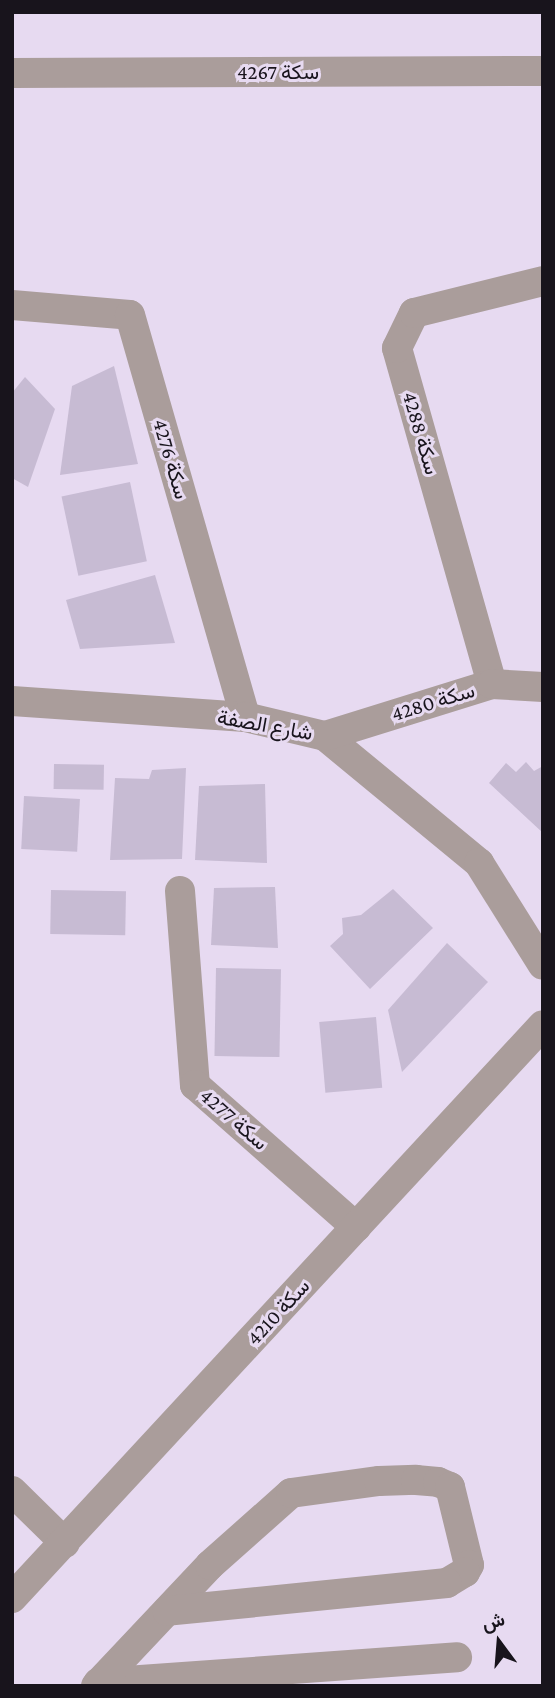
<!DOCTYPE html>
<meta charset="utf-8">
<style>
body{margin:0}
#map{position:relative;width:555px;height:1698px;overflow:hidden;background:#e7daf1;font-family:"Crimson Pro",Vazirmatn,serif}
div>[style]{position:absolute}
.building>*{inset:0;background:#c7bbd3;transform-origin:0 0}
.minor>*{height:30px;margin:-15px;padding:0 15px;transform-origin:15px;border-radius:15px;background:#aa9d9b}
span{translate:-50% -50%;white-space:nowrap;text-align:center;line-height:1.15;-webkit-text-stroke:6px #e7daf1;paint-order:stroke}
.street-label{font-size:21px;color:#18141c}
.frame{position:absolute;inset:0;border:14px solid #18141c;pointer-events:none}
.north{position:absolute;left:464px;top:1607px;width:70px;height:70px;-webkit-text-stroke:5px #e7daf1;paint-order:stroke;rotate:344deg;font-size:19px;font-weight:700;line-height:28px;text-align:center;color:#18141c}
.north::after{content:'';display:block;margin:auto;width:24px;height:32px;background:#18141c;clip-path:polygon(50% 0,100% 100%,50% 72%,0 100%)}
</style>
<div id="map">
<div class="building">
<i style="clip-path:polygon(114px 366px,138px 464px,60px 475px,72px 386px)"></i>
<i style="clip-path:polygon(25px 377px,55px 409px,28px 487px,12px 478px,12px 393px)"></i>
<i style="left:130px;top:482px;width:81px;height:70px;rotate:78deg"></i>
<i style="clip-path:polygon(155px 575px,175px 643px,80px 649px,66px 600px)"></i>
<i style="clip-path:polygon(526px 762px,534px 771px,543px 766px,543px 833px,489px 783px,506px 763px,516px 772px)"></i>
<i style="left:54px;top:764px;width:50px;height:25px;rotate:1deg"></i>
<i style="clip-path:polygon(186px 768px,182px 859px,110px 860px,115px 778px,149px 779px,152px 770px)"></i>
<i style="clip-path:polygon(265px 784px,267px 863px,195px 860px,199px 786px)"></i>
<i style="left:24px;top:796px;width:56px;height:53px;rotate:3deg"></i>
<i style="clip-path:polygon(275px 887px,278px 948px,211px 945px,214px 888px)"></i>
<i style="clip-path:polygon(393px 889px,433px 928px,370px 989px,330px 946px,343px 934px,342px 918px,361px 915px)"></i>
<i style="left:51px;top:890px;width:75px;height:44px;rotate:1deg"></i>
<i style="clip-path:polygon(447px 943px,488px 982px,402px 1072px,388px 1010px)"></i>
<i style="left:216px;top:968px;width:65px;height:88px;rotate:1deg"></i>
<i style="left:376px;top:1017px;width:71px;height:57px;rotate:85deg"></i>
</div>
<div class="minor">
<i style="left:12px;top:73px;width:531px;rotate:-0.22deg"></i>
<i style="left:12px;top:305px;width:118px;rotate:4.8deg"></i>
<i style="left:130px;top:315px;width:418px;rotate:74deg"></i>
<i style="left:492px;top:684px;width:349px;rotate:-105.8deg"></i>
<i style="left:397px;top:348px;width:39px;rotate:-64deg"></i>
<i style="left:414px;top:313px;width:133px;rotate:-13.9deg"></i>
<i style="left:12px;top:701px;width:234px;rotate:3.9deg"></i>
<i style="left:245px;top:717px;width:82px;rotate:13.4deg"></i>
<i style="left:325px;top:736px;width:200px;rotate:39.5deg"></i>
<i style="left:479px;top:863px;width:120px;rotate:57.9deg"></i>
<i style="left:325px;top:736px;width:175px;rotate:-17.3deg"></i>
<i style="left:492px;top:684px;width:51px;rotate:3.4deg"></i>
<i style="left:180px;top:891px;width:195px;rotate:85.6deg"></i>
<i style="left:195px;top:1085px;width:215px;rotate:41.4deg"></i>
<i style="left:12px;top:1491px;width:74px;rotate:44.5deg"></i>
<i style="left:12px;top:1598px;width:781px;rotate:-47.18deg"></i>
<i style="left:98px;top:1683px;width:360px;rotate:-4.1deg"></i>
<i style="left:96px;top:1686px;width:166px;rotate:-46.7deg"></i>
<i style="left:210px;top:1565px;width:108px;rotate:-41.6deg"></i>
<i style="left:291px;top:1493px;width:89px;rotate:-7.8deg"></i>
<i style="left:379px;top:1481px;width:37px;rotate:-2deg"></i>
<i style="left:416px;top:1480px;width:22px;rotate:5deg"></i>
<i style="left:438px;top:1482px;width:13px;rotate:23deg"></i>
<i style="left:450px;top:1487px;width:80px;rotate:76.3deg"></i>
<i style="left:469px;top:1565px;width:8px;rotate:120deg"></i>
<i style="left:465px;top:1572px;width:21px;rotate:149deg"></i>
<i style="left:447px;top:1583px;width:281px;rotate:174.3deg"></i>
</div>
<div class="street-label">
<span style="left:278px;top:72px">سكة 4267</span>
<span style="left:421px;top:433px;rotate:74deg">سكة 4288</span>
<span style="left:171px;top:459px;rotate:74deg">سكة 4276</span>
<span style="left:433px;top:702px;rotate:-17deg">سكة 4280</span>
<span style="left:265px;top:725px;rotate:10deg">شارع الصفة</span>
<span style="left:234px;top:1119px;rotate:41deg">سكة 4277</span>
<span style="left:278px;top:1312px;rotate:-47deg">سكة 4210</span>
</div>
<div class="frame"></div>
<div class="north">ش</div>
</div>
